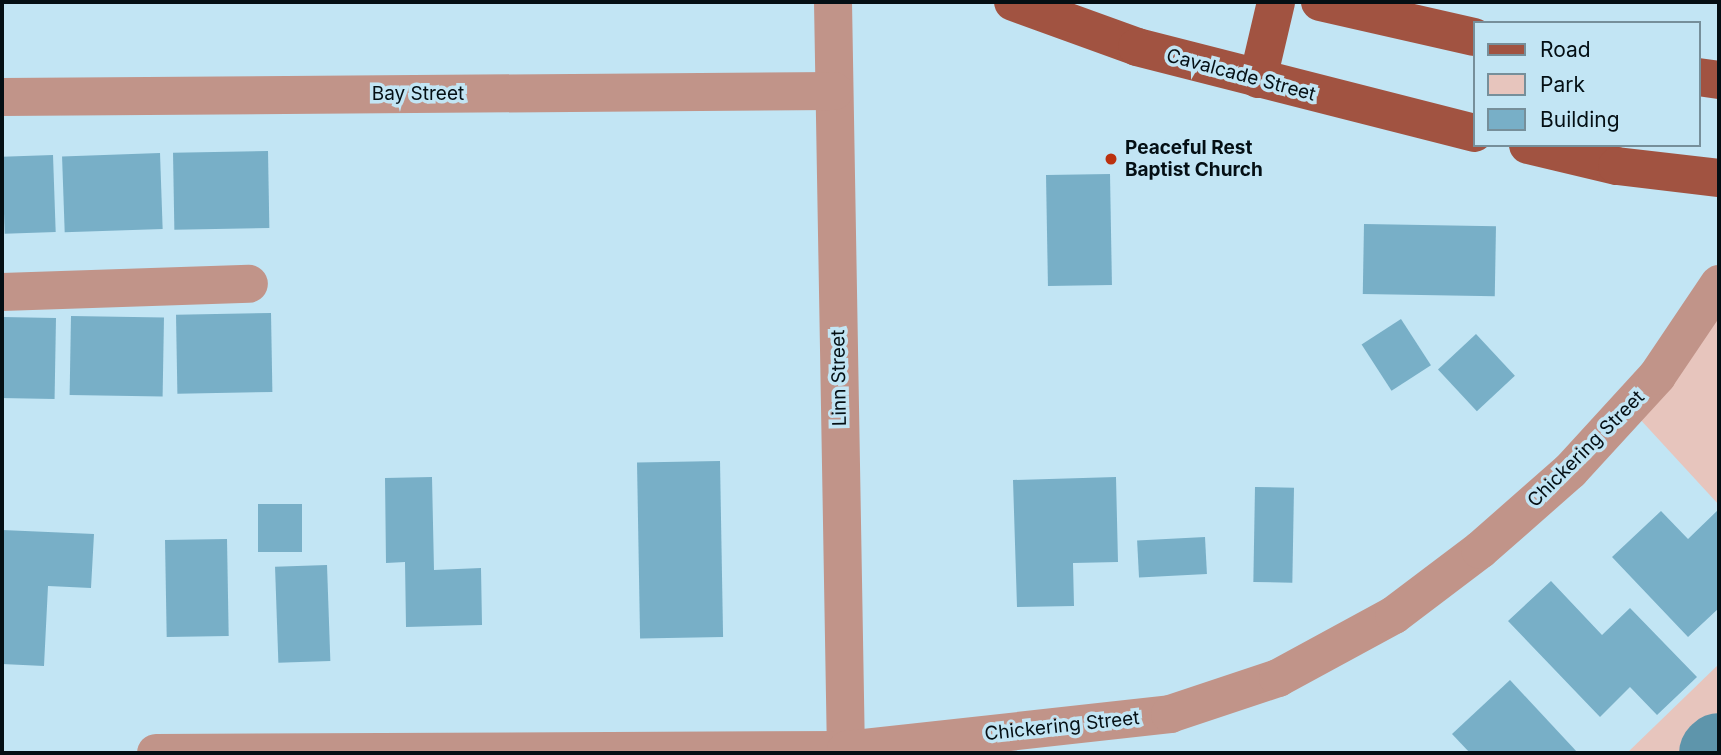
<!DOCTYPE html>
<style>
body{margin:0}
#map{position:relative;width:1721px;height:755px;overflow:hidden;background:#c2e5f4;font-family:Inter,sans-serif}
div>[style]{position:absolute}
.green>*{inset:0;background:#e7c5bd}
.river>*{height:77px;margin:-38.5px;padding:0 38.5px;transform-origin:38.5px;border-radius:38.5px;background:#5e95ab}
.building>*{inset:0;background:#78afc7;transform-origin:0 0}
.minor>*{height:38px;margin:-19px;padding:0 19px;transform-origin:19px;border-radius:19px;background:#c19489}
.major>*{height:38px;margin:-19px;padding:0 19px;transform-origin:19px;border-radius:19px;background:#a15341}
.dots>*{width:19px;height:19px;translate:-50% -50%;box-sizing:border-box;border:4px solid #c2e5f4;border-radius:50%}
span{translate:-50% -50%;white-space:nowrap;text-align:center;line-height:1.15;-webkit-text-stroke:7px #c2e5f4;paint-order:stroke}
.street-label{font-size:19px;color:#040f14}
.poi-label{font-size:19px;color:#040f14;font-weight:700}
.left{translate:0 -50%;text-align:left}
.frame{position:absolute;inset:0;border:4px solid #040f14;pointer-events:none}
.legend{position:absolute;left:1473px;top:21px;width:228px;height:126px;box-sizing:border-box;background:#c2e5f4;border:2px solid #768f9a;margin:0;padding:9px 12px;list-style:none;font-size:21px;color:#040f14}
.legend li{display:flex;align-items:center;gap:14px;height:35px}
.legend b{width:35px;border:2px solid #768f9a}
</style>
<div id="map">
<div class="green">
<i style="clip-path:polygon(1719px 305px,1719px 505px,1638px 417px)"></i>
<i style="clip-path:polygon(1719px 664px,1719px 753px,1627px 753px)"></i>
</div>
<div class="river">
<i style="left:1717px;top:753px;width:3px;rotate:-45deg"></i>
</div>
<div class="building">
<i style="left:268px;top:151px;width:77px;height:95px;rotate:89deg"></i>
<i style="left:160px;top:153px;width:76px;height:98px;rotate:88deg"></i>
<i style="left:53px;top:155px;width:77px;height:51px;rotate:88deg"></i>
<i style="left:1110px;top:174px;width:111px;height:64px;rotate:89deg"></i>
<i style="left:1364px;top:224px;width:132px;height:70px;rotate:1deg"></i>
<i style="left:271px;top:313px;width:79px;height:95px;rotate:89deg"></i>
<i style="left:71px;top:316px;width:93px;height:79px;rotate:1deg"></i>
<i style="left:2px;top:317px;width:54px;height:81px;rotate:1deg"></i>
<i style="left:1401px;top:319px;width:55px;height:47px;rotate:57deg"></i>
<i style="left:1476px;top:334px;width:57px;height:52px;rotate:47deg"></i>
<i style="left:720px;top:461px;width:176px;height:83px;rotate:89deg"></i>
<i style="clip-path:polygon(432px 477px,434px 570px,481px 568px,482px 625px,406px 627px,405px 562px,386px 563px,385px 478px)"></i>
<i style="clip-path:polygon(1116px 477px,1118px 562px,1073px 563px,1074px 606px,1017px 607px,1013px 480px)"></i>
<i style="left:1255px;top:487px;width:39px;height:95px;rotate:1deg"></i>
<i style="left:302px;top:504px;width:48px;height:44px;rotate:90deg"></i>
<i style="clip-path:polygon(1719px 509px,1719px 608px,1688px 637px,1612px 557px,1661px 511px,1688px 539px)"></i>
<i style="clip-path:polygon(2px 530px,94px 534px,91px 588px,48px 586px,44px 666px,2px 664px)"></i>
<i style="left:1205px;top:537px;width:37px;height:68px;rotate:87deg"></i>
<i style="left:227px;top:539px;width:97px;height:62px;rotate:89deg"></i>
<i style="left:327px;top:565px;width:96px;height:52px;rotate:88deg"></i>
<i style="clip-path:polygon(1551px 581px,1602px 635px,1630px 608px,1697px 677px,1657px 715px,1630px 687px,1600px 717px,1508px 621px)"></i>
<i style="clip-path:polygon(1510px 680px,1578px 753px,1470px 753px,1452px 734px)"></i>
</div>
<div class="minor">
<i style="left:833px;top:2px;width:751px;rotate:89.01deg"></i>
<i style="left:2px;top:97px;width:832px;rotate:-0.41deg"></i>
<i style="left:2px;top:292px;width:247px;rotate:-1.9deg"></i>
<i style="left:156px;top:753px;width:690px;rotate:-0.25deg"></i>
<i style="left:846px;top:750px;width:326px;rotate:-6.3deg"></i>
<i style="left:1170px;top:714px;width:114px;rotate:-18.4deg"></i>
<i style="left:1278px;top:678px;width:132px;rotate:-28.5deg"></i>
<i style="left:1394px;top:615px;width:108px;rotate:-37.1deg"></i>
<i style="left:1480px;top:550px;width:120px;rotate:-41.3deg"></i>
<i style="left:1570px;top:471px;width:129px;rotate:-47.5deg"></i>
<i style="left:1657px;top:376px;width:111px;rotate:-56deg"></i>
</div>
<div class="major">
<i style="left:1013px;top:2px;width:132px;rotate:19.9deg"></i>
<i style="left:1137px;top:47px;width:348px;rotate:14.3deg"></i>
<i style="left:1320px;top:2px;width:158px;rotate:12.8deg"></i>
<i style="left:1698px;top:77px;width:21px;rotate:8deg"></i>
<i style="left:1258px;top:79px;width:79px;rotate:-76.8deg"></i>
<i style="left:1528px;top:145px;width:91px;rotate:13.3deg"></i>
<i style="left:1617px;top:166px;width:103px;rotate:6.7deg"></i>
</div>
<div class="dots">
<i style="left:1111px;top:159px;background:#bb310f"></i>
</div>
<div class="street-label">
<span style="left:1241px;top:75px;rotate:15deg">Cavalcade Street</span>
<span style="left:418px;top:94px">Bay Street</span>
<span style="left:839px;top:378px;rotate:-91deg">Linn Street</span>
<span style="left:1586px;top:449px;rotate:-45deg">Chickering Street</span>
<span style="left:1062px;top:726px;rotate:-6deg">Chickering Street</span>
</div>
<div class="poi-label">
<span class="left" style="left:1125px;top:159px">Peaceful Rest<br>Baptist Church</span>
</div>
<div class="frame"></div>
<ul class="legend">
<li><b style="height:9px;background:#a15341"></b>Road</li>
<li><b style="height:19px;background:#e7c5bd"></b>Park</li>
<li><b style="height:19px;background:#78afc7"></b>Building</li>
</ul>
</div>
